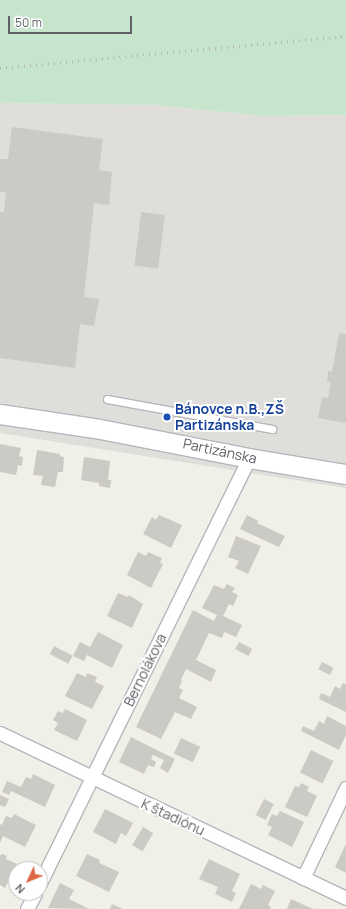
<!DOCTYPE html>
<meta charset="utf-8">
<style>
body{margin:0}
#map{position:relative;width:346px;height:909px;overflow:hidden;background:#f0efe8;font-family:Manrope,sans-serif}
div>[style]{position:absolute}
.industrial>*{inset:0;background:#dfdeda}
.green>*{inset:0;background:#c7e5cc}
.building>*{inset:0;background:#cccac4;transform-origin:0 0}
.roads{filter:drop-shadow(1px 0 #b5b6bb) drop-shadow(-1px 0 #b5b6bb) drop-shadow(0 1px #b5b6bb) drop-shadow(0 -1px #b5b6bb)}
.lane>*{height:7px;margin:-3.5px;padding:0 3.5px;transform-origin:3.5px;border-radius:3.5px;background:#fff}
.street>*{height:13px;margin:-6.5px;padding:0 6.5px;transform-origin:6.5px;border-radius:6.5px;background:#fff}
.secondary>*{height:19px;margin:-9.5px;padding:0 9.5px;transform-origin:9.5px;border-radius:9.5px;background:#fff}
.rail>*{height:3px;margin-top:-1.5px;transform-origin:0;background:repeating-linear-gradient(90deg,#b6b6b7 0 1px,transparent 0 6px)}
.dots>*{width:11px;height:11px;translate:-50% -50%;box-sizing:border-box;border:2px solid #fff;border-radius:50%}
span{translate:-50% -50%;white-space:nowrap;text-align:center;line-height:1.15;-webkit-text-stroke:4px #fff;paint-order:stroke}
.transit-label{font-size:14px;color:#164399;font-weight:700}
.left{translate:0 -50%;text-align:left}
.street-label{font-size:14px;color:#5f6167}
.north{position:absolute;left:8px;top:861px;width:40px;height:40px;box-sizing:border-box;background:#fff;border:1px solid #bfc0c2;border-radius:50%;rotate:226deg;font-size:11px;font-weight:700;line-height:16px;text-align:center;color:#5f6167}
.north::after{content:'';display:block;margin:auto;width:14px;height:18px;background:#dc6742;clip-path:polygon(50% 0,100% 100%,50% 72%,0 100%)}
.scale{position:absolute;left:8px;top:16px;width:124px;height:18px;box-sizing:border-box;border:2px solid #5f6167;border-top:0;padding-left:5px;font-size:12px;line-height:14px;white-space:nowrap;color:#5f6167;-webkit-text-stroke:3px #fff;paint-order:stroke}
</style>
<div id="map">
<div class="industrial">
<i style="clip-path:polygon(0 103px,155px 105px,263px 116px,346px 115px,346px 488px,0 433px)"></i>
</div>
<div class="green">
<i style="clip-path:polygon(0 0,346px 0,346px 115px,263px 116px,155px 105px,0 103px)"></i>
</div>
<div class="building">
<i style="clip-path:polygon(12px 127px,103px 139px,99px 170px,112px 172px,109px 205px,94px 203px,84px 297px,99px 299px,94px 326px,80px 324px,75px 368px,0 358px,0 212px,4px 212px,6px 192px,0 192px,0 159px,8px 159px)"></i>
<i style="left:141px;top:212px;width:24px;height:54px;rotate:7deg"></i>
<i style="clip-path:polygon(339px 333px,346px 334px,346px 423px,318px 418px,322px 397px,328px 398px,331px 382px,327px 382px,328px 371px,332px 372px)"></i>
<i style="clip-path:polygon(0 444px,21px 448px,19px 456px,23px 457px,22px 466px,18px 465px,16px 475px,0 472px)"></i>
<i style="clip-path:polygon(37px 450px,60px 454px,60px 456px,64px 457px,63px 472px,58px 472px,55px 487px,41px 485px,43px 476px,33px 475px)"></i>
<i style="clip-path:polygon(84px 457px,110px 461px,108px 480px,111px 480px,110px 488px,99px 486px,99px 483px,81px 480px)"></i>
<i style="clip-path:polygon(159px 515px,182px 525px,171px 548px,143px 534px,152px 517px,156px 520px)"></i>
<i style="clip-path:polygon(247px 515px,258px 521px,257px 523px,285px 536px,279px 547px,240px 529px)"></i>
<i style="clip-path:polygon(236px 536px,261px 546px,248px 574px,235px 568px,239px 561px,228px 557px)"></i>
<i style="clip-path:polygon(138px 552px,146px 556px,148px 552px,162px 558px,160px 563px,163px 564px,151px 588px,127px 575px)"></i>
<i style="clip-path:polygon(227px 584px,235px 588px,232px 592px,238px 595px,233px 606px,229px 604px,223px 616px,242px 625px,236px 637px,224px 632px,222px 638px,209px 633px,196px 660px,216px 670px,211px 682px,186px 669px,181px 680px,182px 681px,179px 688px,183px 690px,179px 698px,197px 707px,191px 719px,175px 712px,161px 739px,136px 727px,193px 610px,214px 621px,217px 615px,202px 608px,214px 585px,224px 589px)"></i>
<i style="clip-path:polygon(118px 593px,128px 597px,129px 595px,143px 604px,132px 628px,107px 616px)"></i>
<i style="clip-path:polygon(98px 632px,123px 645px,112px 668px,87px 655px,84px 661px,73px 656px,80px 642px,90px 647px)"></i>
<i style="left:239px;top:642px;width:15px;height:8px;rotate:28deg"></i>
<i style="left:54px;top:646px;width:21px;height:9px;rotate:28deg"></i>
<i style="left:322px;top:662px;width:13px;height:8px;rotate:27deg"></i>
<i style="clip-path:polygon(77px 673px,86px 677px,87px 673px,97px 677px,95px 682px,104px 686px,92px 709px,65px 696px)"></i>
<i style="clip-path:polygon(343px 683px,346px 684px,346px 712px,319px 699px,321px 693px,330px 697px,335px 686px,340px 689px)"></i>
<i style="clip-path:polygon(65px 709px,87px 720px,77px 741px,54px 730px,58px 723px,53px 720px,58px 711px,63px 713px)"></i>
<i style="clip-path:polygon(327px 716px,346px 726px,346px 735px,339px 750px,301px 731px,303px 726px,314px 731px,319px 721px,324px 724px)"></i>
<i style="clip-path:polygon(131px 737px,175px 759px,168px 773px,160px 768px,164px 760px,153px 755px,151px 759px,156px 762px,154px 767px,148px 765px,144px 774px,119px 762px)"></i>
<i style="left:181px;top:738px;width:21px;height:17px;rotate:25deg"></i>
<i style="left:311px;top:750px;width:25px;height:25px;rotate:26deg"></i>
<i style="clip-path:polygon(33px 774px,55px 785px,45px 807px,11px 791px,9px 795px,2px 792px,7px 781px,21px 787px,26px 777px,31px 779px)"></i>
<i style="clip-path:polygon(301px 783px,309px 787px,307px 791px,317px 796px,307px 817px,285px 807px,295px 786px,299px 787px)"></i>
<i style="clip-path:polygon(0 795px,9px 799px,5px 807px,0 805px)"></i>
<i style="left:264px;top:799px;width:11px;height:18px;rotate:27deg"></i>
<i style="clip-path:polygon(105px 809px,133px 823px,126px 836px,121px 833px,116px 844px,93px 832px)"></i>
<i style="clip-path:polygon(280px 811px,304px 822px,292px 847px,268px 835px,272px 827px,267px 825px,272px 814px,277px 816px)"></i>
<i style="clip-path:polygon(14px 814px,36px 825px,25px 847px,3px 836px,0 843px,0 824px,2px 825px,6px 816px,12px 818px)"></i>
<i style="left:143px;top:827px;width:12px;height:21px;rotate:31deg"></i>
<i style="clip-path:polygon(346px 844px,346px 873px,335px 867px)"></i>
<i style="clip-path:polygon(2px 854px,7px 856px,6px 859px,17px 864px,5px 888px,0 885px,0 856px)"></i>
<i style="clip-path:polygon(87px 854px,100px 860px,99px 863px,119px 872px,109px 892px,76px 876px)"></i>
<i style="clip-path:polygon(209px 859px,240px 874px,232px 891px,236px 893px,232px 902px,215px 894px,218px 887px,199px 879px)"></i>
<i style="clip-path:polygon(60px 883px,74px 890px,69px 899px,89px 909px,48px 908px)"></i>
<i style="clip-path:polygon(251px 884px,261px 889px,263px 885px,275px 891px,268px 905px,271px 907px,270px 909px,239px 909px)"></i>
<i style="clip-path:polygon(291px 899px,313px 909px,287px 909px)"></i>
<i style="clip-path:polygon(112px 904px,123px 909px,110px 909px)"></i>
</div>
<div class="roads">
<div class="lane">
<i style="left:107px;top:399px;width:168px;rotate:10.3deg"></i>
</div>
<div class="street">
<i style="left:0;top:733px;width:383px;rotate:25.5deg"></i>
<i style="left:303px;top:878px;width:100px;rotate:-64.5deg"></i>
<i style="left:40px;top:883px;width:474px;rotate:-63.8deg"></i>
<i style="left:27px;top:909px;width:18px;rotate:-63deg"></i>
</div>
<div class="secondary">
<i style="left:0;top:414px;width:101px;rotate:8.5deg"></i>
<i style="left:100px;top:429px;width:152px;rotate:11deg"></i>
<i style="left:249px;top:458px;width:98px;rotate:9.4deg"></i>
</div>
</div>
<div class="rail">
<i style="left:0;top:68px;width:347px;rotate:-5.3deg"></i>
</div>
<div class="dots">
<i style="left:167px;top:417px;background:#1a4fb4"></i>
</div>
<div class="transit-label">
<span class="left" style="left:175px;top:417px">Bánovce n.B.,ZŠ<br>Partizánska</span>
</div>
<div class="street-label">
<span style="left:220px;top:451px;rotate:12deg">Partizánska</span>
<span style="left:145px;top:670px;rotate:-64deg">Bernolákova</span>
<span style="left:173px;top:817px;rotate:25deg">K štadiónu</span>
</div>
<div class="north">N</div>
<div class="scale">50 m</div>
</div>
